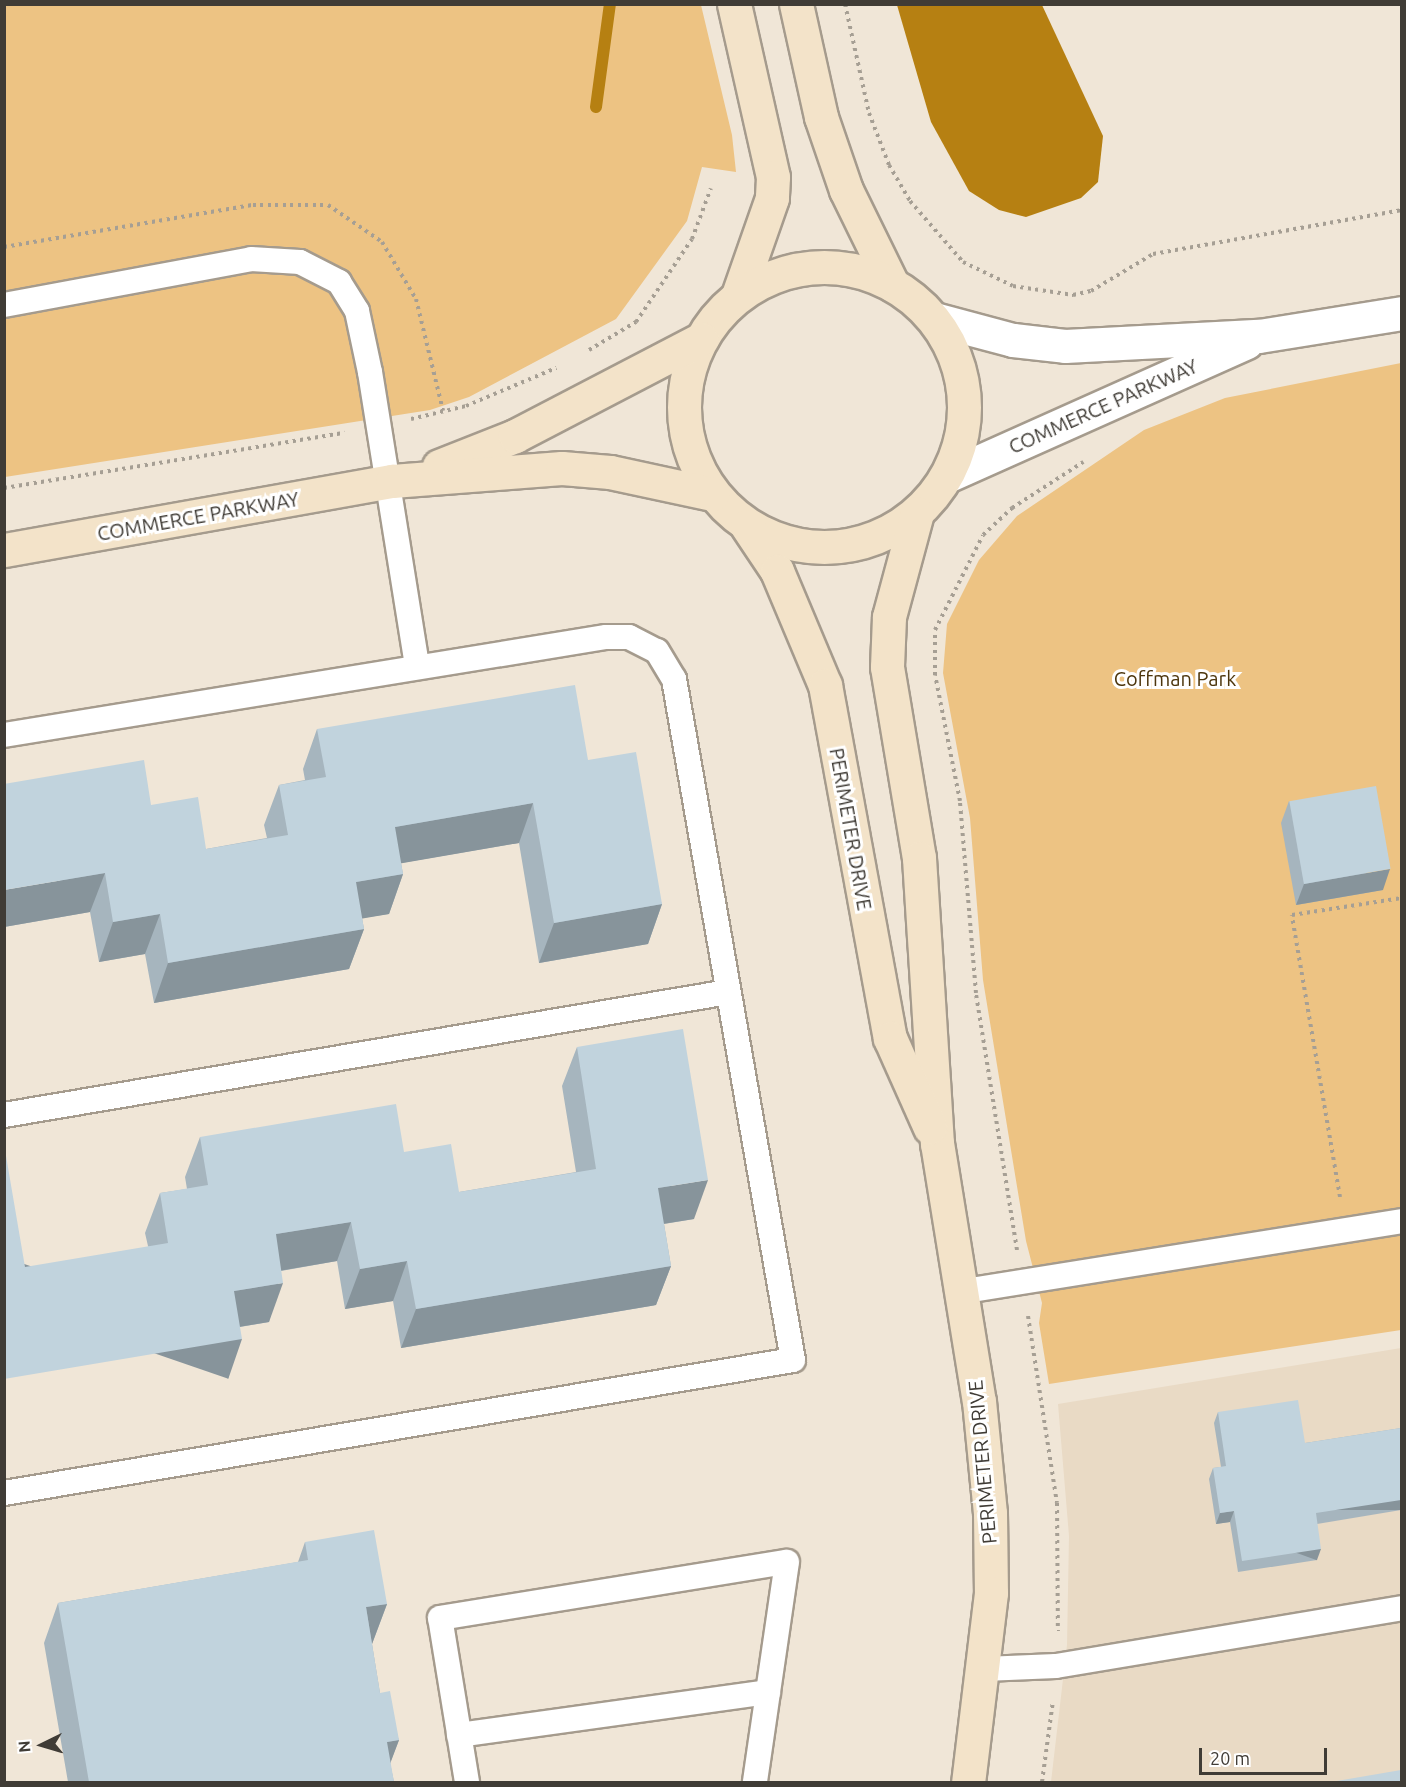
<!DOCTYPE html>
<style>
body{margin:0}
#map{position:relative;width:1406px;height:1787px;overflow:hidden;background:#f0e6d7;font-family:Ubuntu,sans-serif}
div>[style]{position:absolute}
.built>*{inset:0;background:#e9dac5}
.green>*{inset:0;background:#edc383}
.water>*{inset:0;background:#b68012}
.stream>*{height:12px;margin:-6px;padding:0 6px;transform-origin:6px;border-radius:6px;background:#b68012}
.path>*{height:4px;margin-top:-2px;transform-origin:0;background:repeating-linear-gradient(90deg,#a69f94 0 3px,transparent 0 7.5px)}
.roads{filter:drop-shadow(2px 0 #a59b8d) drop-shadow(-2px 0 #a59b8d) drop-shadow(0 2px #a59b8d) drop-shadow(0 -2px #a59b8d)}
.lane>*{height:24px;margin:-12px;padding:0 12px;transform-origin:12px;border-radius:12px;background:#fff}
.street>*{height:33px;margin:-16.5px;padding:0 16.5px;transform-origin:16.5px;border-radius:16.5px;background:#fff}
.secondary>*{height:33px;margin:-16.5px;padding:0 16.5px;transform-origin:16.5px;border-radius:16.5px;background:#f3e3c9}
.secondary>.ring{margin:-16.5px;padding:0;box-sizing:content-box;background:none;border:33px solid #f3e3c9;border-radius:50%}
.wall>*{inset:0;background:#a6b5be}
.shaded-wall>*{inset:0;background:#87949b;transform-origin:0 0}
.building>*{inset:0;background:#c1d3dd;transform-origin:0 0}
span{translate:-50% -50%;white-space:nowrap;text-align:center;line-height:1.15;-webkit-text-stroke:6px #fff;paint-order:stroke}
.street-label{font-size:20px;color:#403c36}
.park-label{font-size:20px;color:#4d360d}
.frame{position:absolute;inset:0;border:6px solid #403c36;pointer-events:none}
.north{position:absolute;left:12px;top:1715px;width:60px;height:60px;-webkit-text-stroke:4px #fff;paint-order:stroke;rotate:265deg;font-size:16px;font-weight:700;line-height:24px;text-align:center;color:#403c36}
.north::after{content:'';display:block;margin:auto;width:21px;height:27px;background:#403c36;clip-path:polygon(50% 0,100% 100%,50% 72%,0 100%)}
.scale{position:absolute;left:1199px;top:1748px;width:128px;height:27px;box-sizing:border-box;border:3px solid #403c36;border-top:0;padding-left:8px;font-size:18px;line-height:21px;white-space:nowrap;color:#403c36;-webkit-text-stroke:4px #fff;paint-order:stroke}
</style>
<div id="map">
<div class="built">
<i style="clip-path:polygon(1401px 1348px,1401px 1782px,1051px 1782px,1067px 1645px,1069px 1536px,1058px 1404px)"></i>
</div>
<div class="green">
<i style="clip-path:polygon(4px 5px,701px 5px,732px 135px,736px 172px,702px 167px,687px 221px,616px 319px,469px 397px,430px 410px,5px 477px)"></i>
<i style="clip-path:polygon(1401px 363px,1401px 1330px,1049px 1384px,1039px 1323px,1042px 1303px,1026px 1241px,983px 980px,970px 818px,943px 673px,947px 624px,979px 560px,1017px 516px,1144px 430px,1225px 398px)"></i>
</div>
<div class="water">
<i style="clip-path:polygon(897px 5px,1042px 5px,1103px 136px,1098px 182px,1081px 198px,1026px 217px,999px 210px,969px 191px,931px 122px)"></i>
</div>
<div class="stream">
<i style="left:596px;top:107px;width:104px;rotate:-82.3deg"></i>
</div>
<div class="path">
<i style="left:845px;top:4px;width:112px;rotate:77.6deg"></i>
<i style="left:869px;top:113px;width:56px;rotate:69deg"></i>
<i style="left:889px;top:165px;width:42px;rotate:59.7deg"></i>
<i style="left:910px;top:201px;width:81px;rotate:49deg"></i>
<i style="left:963px;top:262px;width:55px;rotate:25.6deg"></i>
<i style="left:1013px;top:286px;width:61px;rotate:8.5deg"></i>
<i style="left:1073px;top:295px;width:18px;rotate:-13deg"></i>
<i style="left:1091px;top:291px;width:72px;rotate:-30.8deg"></i>
<i style="left:1153px;top:254px;width:253px;rotate:-10deg"></i>
<i style="left:4px;top:247px;width:253px;rotate:-9.6deg"></i>
<i style="left:253px;top:205px;width:75px"></i>
<i style="left:328px;top:205px;width:65px;rotate:34.4deg"></i>
<i style="left:382px;top:242px;width:66px;rotate:59.2deg"></i>
<i style="left:416px;top:299px;width:115px;rotate:76.4deg"></i>
<i style="left:589px;top:350px;width:55px;rotate:-30.8deg"></i>
<i style="left:636px;top:322px;width:100px;rotate:-56deg"></i>
<i style="left:692px;top:239px;width:54px;rotate:-69.6deg"></i>
<i style="left:411px;top:419px;width:57px;rotate:-13.3deg"></i>
<i style="left:466px;top:406px;width:98px;rotate:-22.9deg"></i>
<i style="left:4px;top:488px;width:345px;rotate:-9.2deg"></i>
<i style="left:1340px;top:1197px;width:286px;rotate:-99.7deg"></i>
<i style="left:1292px;top:915px;width:111px;rotate:-8.8deg"></i>
<i style="left:1017px;top:1250px;width:260px;rotate:-99.1deg"></i>
<i style="left:976px;top:993px;width:193px;rotate:-94.8deg"></i>
<i style="left:960px;top:801px;width:128px;rotate:-101.2deg"></i>
<i style="left:935px;top:675px;width:45px;rotate:-90deg"></i>
<i style="left:935px;top:630px;width:106px;rotate:-63.2deg"></i>
<i style="left:983px;top:535px;width:40px;rotate:-43deg"></i>
<i style="left:1012px;top:508px;width:85px;rotate:-32.9deg"></i>
<i style="left:1028px;top:1316px;width:189px;rotate:81.2deg"></i>
<i style="left:1057px;top:1503px;width:128px;rotate:89.6deg"></i>
<i style="left:1042px;top:1782px;width:82px;rotate:-82.3deg"></i>
</div>
<div class="roads">
<div class="lane">
<i style="left:4px;top:305px;width:251px;rotate:-10.5deg"></i>
<i style="left:251px;top:259px;width:49px;rotate:3.5deg"></i>
<i style="left:300px;top:262px;width:44px;rotate:27.1deg"></i>
<i style="left:339px;top:282px;width:34px;rotate:58deg"></i>
<i style="left:357px;top:311px;width:62px;rotate:78deg"></i>
<i style="left:370px;top:372px;width:298px;rotate:80.9deg"></i>
<i style="left:4px;top:735px;width:610px;rotate:-9.25deg"></i>
<i style="left:606px;top:637px;width:23px"></i>
<i style="left:629px;top:637px;width:31px;rotate:27deg"></i>
<i style="left:657px;top:651px;width:33px;rotate:59deg"></i>
<i style="left:674px;top:679px;width:691px;rotate:80.09deg"></i>
<i style="left:793px;top:1360px;width:800px;rotate:170.43deg"></i>
<i style="left:4px;top:1115px;width:734px;rotate:-9.64deg"></i>
<i style="left:959px;top:1292px;width:449px;rotate:-9.1deg"></i>
<i style="left:984px;top:1669px;width:72px;rotate:-2.4deg"></i>
<i style="left:1056px;top:1666px;width:351px;rotate:-9.5deg"></i>
<i style="left:459px;top:1735px;width:312px;rotate:-7.9deg"></i>
<i style="left:467px;top:1782px;width:166px;rotate:-99.3deg"></i>
<i style="left:440px;top:1618px;width:351px;rotate:-9.2deg"></i>
<i style="left:787px;top:1562px;width:222px;rotate:98.3deg"></i>
</div>
<div class="street">
<i style="left:934px;top:319px;width:82px;rotate:14.9deg"></i>
<i style="left:1013px;top:340px;width:52px;rotate:6.6deg"></i>
<i style="left:1065px;top:346px;width:194px;rotate:-3deg"></i>
<i style="left:1259px;top:336px;width:145px;rotate:-9.1deg"></i>
<i style="left:947px;top:476px;width:328px;rotate:-24.1deg"></i>
</div>
<div class="secondary">
<i style="left:734px;top:4px;width:177px;rotate:77.3deg"></i>
<i style="left:773px;top:177px;width:21px;rotate:93deg"></i>
<i style="left:772px;top:198px;width:103px;rotate:109.3deg"></i>
<i style="left:796px;top:4px;width:116px;rotate:77.5deg"></i>
<i style="left:821px;top:117px;width:77px;rotate:71.1deg"></i>
<i style="left:846px;top:190px;width:105px;rotate:63.9deg"></i>
<i class="ring" style="left:684px;top:267px;width:247px;height:247px"></i>
<i style="left:439px;top:466px;width:82px;rotate:-21.5deg"></i>
<i style="left:515px;top:436px;width:210px;rotate:-27.5deg"></i>
<i style="left:917px;top:513px;width:108px;rotate:105.1deg"></i>
<i style="left:889px;top:617px;width:50px;rotate:92.3deg"></i>
<i style="left:887px;top:667px;width:194px;rotate:80.5deg"></i>
<i style="left:919px;top:858px;width:286px;rotate:86.4deg"></i>
<i style="left:937px;top:1143px;width:261px;rotate:80.8deg"></i>
<i style="left:979px;top:1401px;width:113px;rotate:84.4deg"></i>
<i style="left:990px;top:1513px;width:80px;rotate:89.3deg"></i>
<i style="left:991px;top:1593px;width:190px;rotate:96.9deg"></i>
<i style="left:747px;top:526px;width:54px;rotate:56.3deg"></i>
<i style="left:777px;top:571px;width:124px;rotate:67.2deg"></i>
<i style="left:825px;top:685px;width:359px;rotate:79.6deg"></i>
<i style="left:890px;top:1038px;width:98px;rotate:66deg"></i>
<i style="left:4px;top:550px;width:394px;rotate:-10.1deg"></i>
<i style="left:392px;top:481px;width:170px;rotate:-4.4deg"></i>
<i style="left:562px;top:468px;width:48px;rotate:4.8deg"></i>
<i style="left:610px;top:472px;width:105px;rotate:12.1deg"></i>
</div>
</div>
<div class="wall">
<i style="clip-path:polygon(317px 729px,588px 760px,662px 904px,648px 944px,539px 963px,519px 843px,401px 863px,403px 874px,389px 914px,362px 918px,364px 929px,349px 969px,154px 1003px,145px 954px,99px 962px,90px 912px,4px 927px,151px 805px,206px 849px,267px 838px,264px 825px,279px 785px,305px 780px,303px 769px)"></i>
<i style="clip-path:polygon(1289px 801px,1383px 890px,1296px 905px,1281px 823px)"></i>
<i style="clip-path:polygon(577px 1047px,694px 1219px,664px 1224px,671px 1266px,656px 1305px,401px 1348px,393px 1301px,345px 1309px,337px 1261px,281px 1271px,269px 1322px,240px 1327px,228px 1379px,148px 1246px,145px 1233px,160px 1193px,187px 1189px,185px 1177px,200px 1137px,404px 1152px,459px 1192px,576px 1172px,562px 1086px)"></i>
<i style="clip-path:polygon(1218px 1412px,1305px 1443px,1401px 1428px,1401px 1510px,1317px 1524px,1317px 1560px,1238px 1572px,1230px 1522px,1216px 1524px,1209px 1479px,1213px 1468px,1221px 1467px,1214px 1423px)"></i>
<i style="clip-path:polygon(305px 1542px,387px 1604px,372px 1644px,380px 1693px,399px 1740px,390px 1763px,394px 1782px,68px 1782px,44px 1643px,58px 1603px,298px 1562px)"></i>
</div>
<div class="shaded-wall">
<i style="clip-path:polygon(533px 803px,519px 843px,380px 867px,395px 827px)"></i>
<i style="clip-path:polygon(1390px 869px,1383px 890px,1296px 905px,1304px 884px)"></i>
<i style="clip-path:polygon(105px 873px,90px 912px,4px 927px,4px 890px)"></i>
<i style="clip-path:polygon(403px 874px,389px 914px,342px 922px,356px 882px)"></i>
<i style="clip-path:polygon(662px 904px,648px 944px,539px 963px,554px 923px)"></i>
<i style="clip-path:polygon(160px 914px,145px 954px,99px 962px,113px 922px)"></i>
<i style="clip-path:polygon(364px 929px,349px 969px,154px 1003px,168px 963px)"></i>
<i style="clip-path:polygon(708px 1180px,694px 1219px,644px 1227px,658px 1188px)"></i>
<i style="clip-path:polygon(351px 1222px,337px 1261px,261px 1274px,276px 1234px)"></i>
<i style="clip-path:polygon(407px 1261px,393px 1301px,345px 1309px,360px 1269px)"></i>
<i style="clip-path:polygon(671px 1266px,656px 1305px,401px 1348px,416px 1309px)"></i>
<i style="clip-path:polygon(283px 1283px,269px 1322px,220px 1330px,234px 1291px)"></i>
<i style="left:242px;top:1339px;width:42px;height:241px;rotate:109deg"></i>
<i style="left:1401px;top:1500px;width:10px;height:86px;rotate:90deg"></i>
<i style="clip-path:polygon(1234px 1511px,1230px 1522px,1216px 1524px,1220px 1513px)"></i>
<i style="left:1321px;top:1549px;width:12px;height:80px;rotate:110deg"></i>
<i style="clip-path:polygon(387px 1604px,372px 1644px,366px 1607px)"></i>
<i style="clip-path:polygon(399px 1740px,384px 1780px,387px 1742px)"></i>
</div>
<div class="building">
<i style="clip-path:polygon(575px 685px,588px 760px,636px 752px,662px 904px,554px 923px,533px 803px,395px 827px,403px 874px,356px 882px,364px 929px,168px 963px,160px 914px,113px 922px,105px 873px,4px 890px,4px 784px,144px 760px,151px 805px,198px 797px,206px 849px,288px 835px,279px 785px,326px 777px,317px 729px)"></i>
<i style="left:1376px;top:786px;width:84px;height:88px;rotate:80deg"></i>
<i style="clip-path:polygon(683px 1029px,708px 1180px,658px 1188px,671px 1266px,416px 1309px,407px 1261px,360px 1269px,351px 1222px,276px 1234px,283px 1283px,234px 1291px,242px 1339px,4px 1379px,4px 1144px,25px 1267px,168px 1243px,160px 1193px,208px 1185px,200px 1137px,396px 1104px,404px 1152px,451px 1144px,459px 1192px,596px 1169px,577px 1047px)"></i>
<i style="clip-path:polygon(1298px 1400px,1305px 1443px,1401px 1428px,1401px 1500px,1316px 1513px,1321px 1549px,1242px 1561px,1234px 1511px,1220px 1513px,1213px 1468px,1226px 1466px,1218px 1412px)"></i>
<i style="clip-path:polygon(374px 1530px,387px 1604px,366px 1607px,380px 1693px,390px 1691px,399px 1740px,387px 1742px,394px 1782px,89px 1782px,58px 1603px,308px 1560px,305px 1542px)"></i>
<i style="clip-path:polygon(1401px 1770px,1401px 1782px,1331px 1782px)"></i>
</div>
<div class="street-label">
<span style="left:1103px;top:406px;rotate:-24deg">COMMERCE PARKWAY</span>
<span style="left:198px;top:516px;rotate:-10deg">COMMERCE PARKWAY</span>
<span style="left:851px;top:829px;rotate:80deg">PERIMETER DRIVE</span>
<span style="left:982px;top:1462px;rotate:-95deg">PERIMETER DRIVE</span>
</div>
<div class="park-label">
<span style="left:1175px;top:678px">Coffman Park</span>
</div>
<div class="frame"></div>
<div class="north">N</div>
<div class="scale">20 m</div>
</div>
